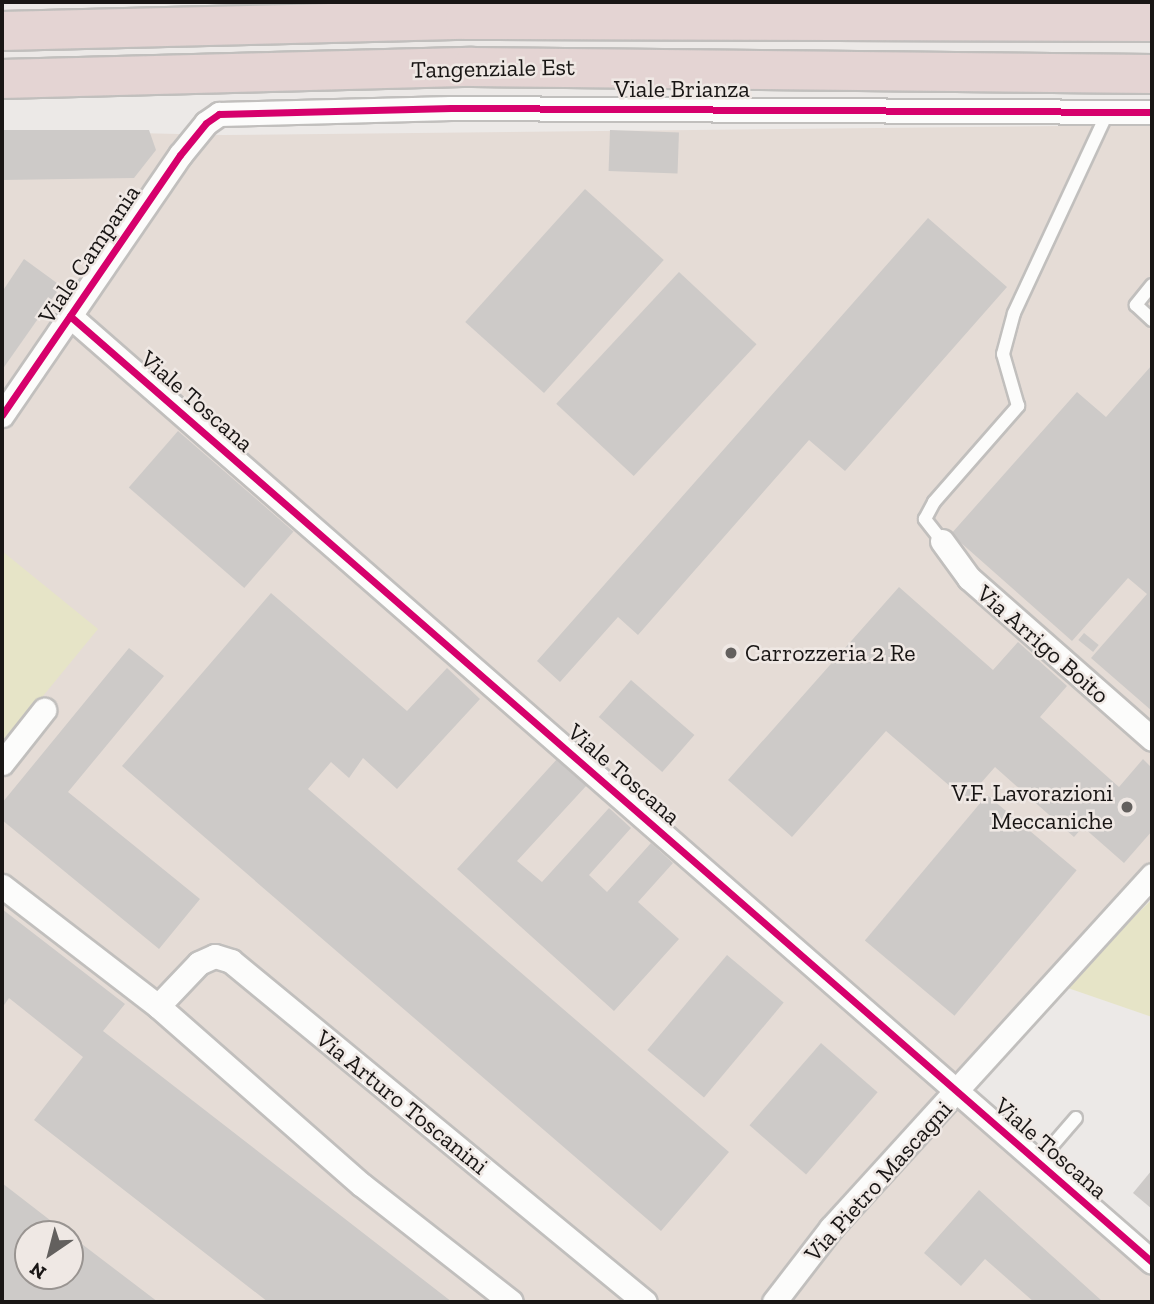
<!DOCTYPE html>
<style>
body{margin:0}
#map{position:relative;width:1154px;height:1304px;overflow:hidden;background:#ece9e7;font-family:"Zilla Slab",serif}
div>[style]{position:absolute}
.built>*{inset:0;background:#e5dcd6}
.green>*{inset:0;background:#e6e4c7}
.building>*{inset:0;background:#cdcac8;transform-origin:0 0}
.roads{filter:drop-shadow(2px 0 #c1bfbd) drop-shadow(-2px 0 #c1bfbd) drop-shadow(0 2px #c1bfbd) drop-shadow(0 -2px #c1bfbd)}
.lane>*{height:12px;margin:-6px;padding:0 6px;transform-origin:6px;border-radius:6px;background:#fcfcfb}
.street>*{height:23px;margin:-11.5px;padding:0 11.5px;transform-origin:11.5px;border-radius:11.5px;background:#fcfcfb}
.highway>*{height:38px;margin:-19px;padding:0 19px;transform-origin:19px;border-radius:19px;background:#e4d4d3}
.cycleway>*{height:7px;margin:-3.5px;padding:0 3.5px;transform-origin:3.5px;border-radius:3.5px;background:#d6006c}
.dots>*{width:19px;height:19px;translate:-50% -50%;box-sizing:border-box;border:4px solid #efe8e4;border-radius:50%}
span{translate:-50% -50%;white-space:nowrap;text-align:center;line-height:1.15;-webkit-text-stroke:5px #efe8e4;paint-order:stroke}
.street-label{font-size:24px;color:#191615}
.poi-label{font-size:24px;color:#191615}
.left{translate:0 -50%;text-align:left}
.right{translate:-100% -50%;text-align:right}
.frame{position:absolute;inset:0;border:4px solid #191615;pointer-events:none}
.north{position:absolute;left:14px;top:1220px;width:70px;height:70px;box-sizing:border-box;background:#efe8e4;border:2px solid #999491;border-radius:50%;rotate:215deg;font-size:19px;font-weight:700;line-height:28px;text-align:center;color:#191615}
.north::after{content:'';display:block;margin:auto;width:24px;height:32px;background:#63605e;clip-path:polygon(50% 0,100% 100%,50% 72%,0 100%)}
</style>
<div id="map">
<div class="built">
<i style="clip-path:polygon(evenodd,1152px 125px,1152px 860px,944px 1091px,1152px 1274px,1152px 1302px,2px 1302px,2px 130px,223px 135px,1152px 125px,28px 1234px,70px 1234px,70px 1276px,28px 1276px,28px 1234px)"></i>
</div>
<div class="green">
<i style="clip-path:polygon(2px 551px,98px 629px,2px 746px)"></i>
<i style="clip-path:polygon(1152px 899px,1152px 1017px,1065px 987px)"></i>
</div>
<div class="building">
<i style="clip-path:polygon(2px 130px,149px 130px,156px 150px,134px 178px,2px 180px)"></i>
<i style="left:610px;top:130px;width:69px;height:41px;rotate:2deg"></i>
<i style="left:585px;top:189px;width:106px;height:179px;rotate:42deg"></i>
<i style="clip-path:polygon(928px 218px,1007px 287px,845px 471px,809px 440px,638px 635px,618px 617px,560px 682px,537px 661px)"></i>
<i style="clip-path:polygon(24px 259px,61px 286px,2px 370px,2px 292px)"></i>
<i style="left:679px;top:272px;width:106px;height:180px;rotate:43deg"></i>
<i style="clip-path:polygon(1152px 365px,1152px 711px,1091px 658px,1147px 594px,1128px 578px,1072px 641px,951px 534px,1077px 392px,1106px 417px)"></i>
<i style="left:178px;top:431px;width:153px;height:75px;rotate:41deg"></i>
<i style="clip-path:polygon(899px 587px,993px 670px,1018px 642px,1067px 686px,1040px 717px,1119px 787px,1143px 759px,1152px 768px,1152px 831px,1124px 863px,1083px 827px,1074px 837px,995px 767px,966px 800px,886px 731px,792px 837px,728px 780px)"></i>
<i style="clip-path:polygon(271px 593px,407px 711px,447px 668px,480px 699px,397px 789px,363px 758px,349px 778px,331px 762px,308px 789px,729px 1152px,661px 1231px,122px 766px)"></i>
<i style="left:1084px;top:633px;width:19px;height:9px;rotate:39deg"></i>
<i style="clip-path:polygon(129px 648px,164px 676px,68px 792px,200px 899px,159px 949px,2px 820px,2px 803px)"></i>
<i style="left:631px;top:680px;width:84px;height:49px;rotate:41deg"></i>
<i style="clip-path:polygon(558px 758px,587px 785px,517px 861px,542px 882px,609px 808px,631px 828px,589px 875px,607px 892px,651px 843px,673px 863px,638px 902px,679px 939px,614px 1011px,457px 869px)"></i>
<i style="left:987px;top:795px;width:117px;height:190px;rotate:40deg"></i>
<i style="clip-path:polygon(2px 909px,125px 1004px,103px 1031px,452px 1302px,268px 1302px,34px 1120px,83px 1057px,9px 998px,2px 1008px)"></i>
<i style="left:727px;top:955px;width:74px;height:124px;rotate:40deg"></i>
<i style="left:821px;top:1043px;width:75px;height:109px;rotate:41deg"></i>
<i style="clip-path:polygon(1152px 1170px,1152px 1209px,1133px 1193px)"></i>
<i style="clip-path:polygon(2px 1183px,68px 1234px,28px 1234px,28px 1276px,70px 1276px,70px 1235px,158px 1302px,2px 1302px)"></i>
<i style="clip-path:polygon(979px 1190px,1102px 1301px,1101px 1302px,1034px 1302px,985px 1259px,961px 1286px,924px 1253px)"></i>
</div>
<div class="roads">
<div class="lane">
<i style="left:1152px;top:285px;width:26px;rotate:129deg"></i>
<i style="left:1136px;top:305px;width:22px;rotate:43deg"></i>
<i style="left:942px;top:541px;width:28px;rotate:-128deg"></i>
<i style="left:925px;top:519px;width:19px;rotate:-62deg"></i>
<i style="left:934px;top:502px;width:128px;rotate:-48.8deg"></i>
<i style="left:1018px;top:406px;width:54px;rotate:-106.1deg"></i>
<i style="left:1003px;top:354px;width:42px;rotate:-75deg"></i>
<i style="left:1014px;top:313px;width:223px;rotate:-65deg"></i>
<i style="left:1038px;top:1162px;width:58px;rotate:-49.2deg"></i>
</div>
<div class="street">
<i style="left:70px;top:316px;width:1437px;rotate:41.16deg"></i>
<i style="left:2px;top:415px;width:315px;rotate:-55.6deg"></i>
<i style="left:180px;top:155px;width:41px;rotate:-50.9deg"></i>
<i style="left:206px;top:123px;width:16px;rotate:-35deg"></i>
<i style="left:219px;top:114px;width:232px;rotate:-1.5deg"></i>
<i style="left:451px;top:108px;width:701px;rotate:0.33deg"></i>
<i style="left:942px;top:541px;width:46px;rotate:53.9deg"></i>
<i style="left:969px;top:578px;width:244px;rotate:41.3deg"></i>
<i style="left:2px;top:763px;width:68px;rotate:-51.6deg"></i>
<i style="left:2px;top:886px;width:197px;rotate:37.6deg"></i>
<i style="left:158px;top:1006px;width:271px;rotate:41.3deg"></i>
<i style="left:362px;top:1185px;width:189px;rotate:38.1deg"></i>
<i style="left:158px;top:1006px;width:59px;rotate:-46.4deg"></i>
<i style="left:199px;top:963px;width:17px;rotate:-24deg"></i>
<i style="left:215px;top:956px;width:17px;rotate:17deg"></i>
<i style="left:231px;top:961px;width:536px;rotate:39.48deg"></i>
<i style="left:774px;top:1302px;width:93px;rotate:-52.4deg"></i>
<i style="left:831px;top:1228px;width:477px;rotate:-47.7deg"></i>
</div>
<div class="highway">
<i style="left:2px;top:31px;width:463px;rotate:-1.4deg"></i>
<i style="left:465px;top:20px;width:687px;rotate:0.17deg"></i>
<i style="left:2px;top:79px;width:470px;rotate:-1.5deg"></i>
<i style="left:472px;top:67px;width:680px;rotate:0.59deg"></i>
</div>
</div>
<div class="cycleway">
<i style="left:70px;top:316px;width:1437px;rotate:41.16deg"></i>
<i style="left:2px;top:415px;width:315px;rotate:-55.6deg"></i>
<i style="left:180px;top:155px;width:41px;rotate:-50.9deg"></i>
<i style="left:206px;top:123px;width:16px;rotate:-35deg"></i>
<i style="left:219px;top:114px;width:232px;rotate:-1.5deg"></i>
<i style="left:451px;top:108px;width:701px;rotate:0.33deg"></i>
</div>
<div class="dots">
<i style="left:731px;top:653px;background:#63605e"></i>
<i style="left:1127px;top:807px;background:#63605e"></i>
</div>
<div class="street-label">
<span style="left:493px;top:68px;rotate:-1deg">Tangenziale Est</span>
<span style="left:682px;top:89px">Viale Brianza</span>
<span style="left:89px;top:254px;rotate:-56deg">Viale Campania</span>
<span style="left:197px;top:401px;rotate:41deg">Viale Toscana</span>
<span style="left:1043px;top:644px;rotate:41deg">Via Arrigo Boito</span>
<span style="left:624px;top:774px;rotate:41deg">Viale Toscana</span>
<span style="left:402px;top:1102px;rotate:39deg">Via Arturo Toscanini</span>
<span style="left:1051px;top:1148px;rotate:41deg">Viale Toscana</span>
<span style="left:878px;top:1181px;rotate:-48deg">Via Pietro Mascagni</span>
</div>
<div class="poi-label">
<span class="left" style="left:745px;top:653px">Carrozzeria 2 Re</span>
<span class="right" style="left:1113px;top:807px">V.F. Lavorazioni<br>Meccaniche</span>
</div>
<div class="frame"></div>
<div class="north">N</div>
</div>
